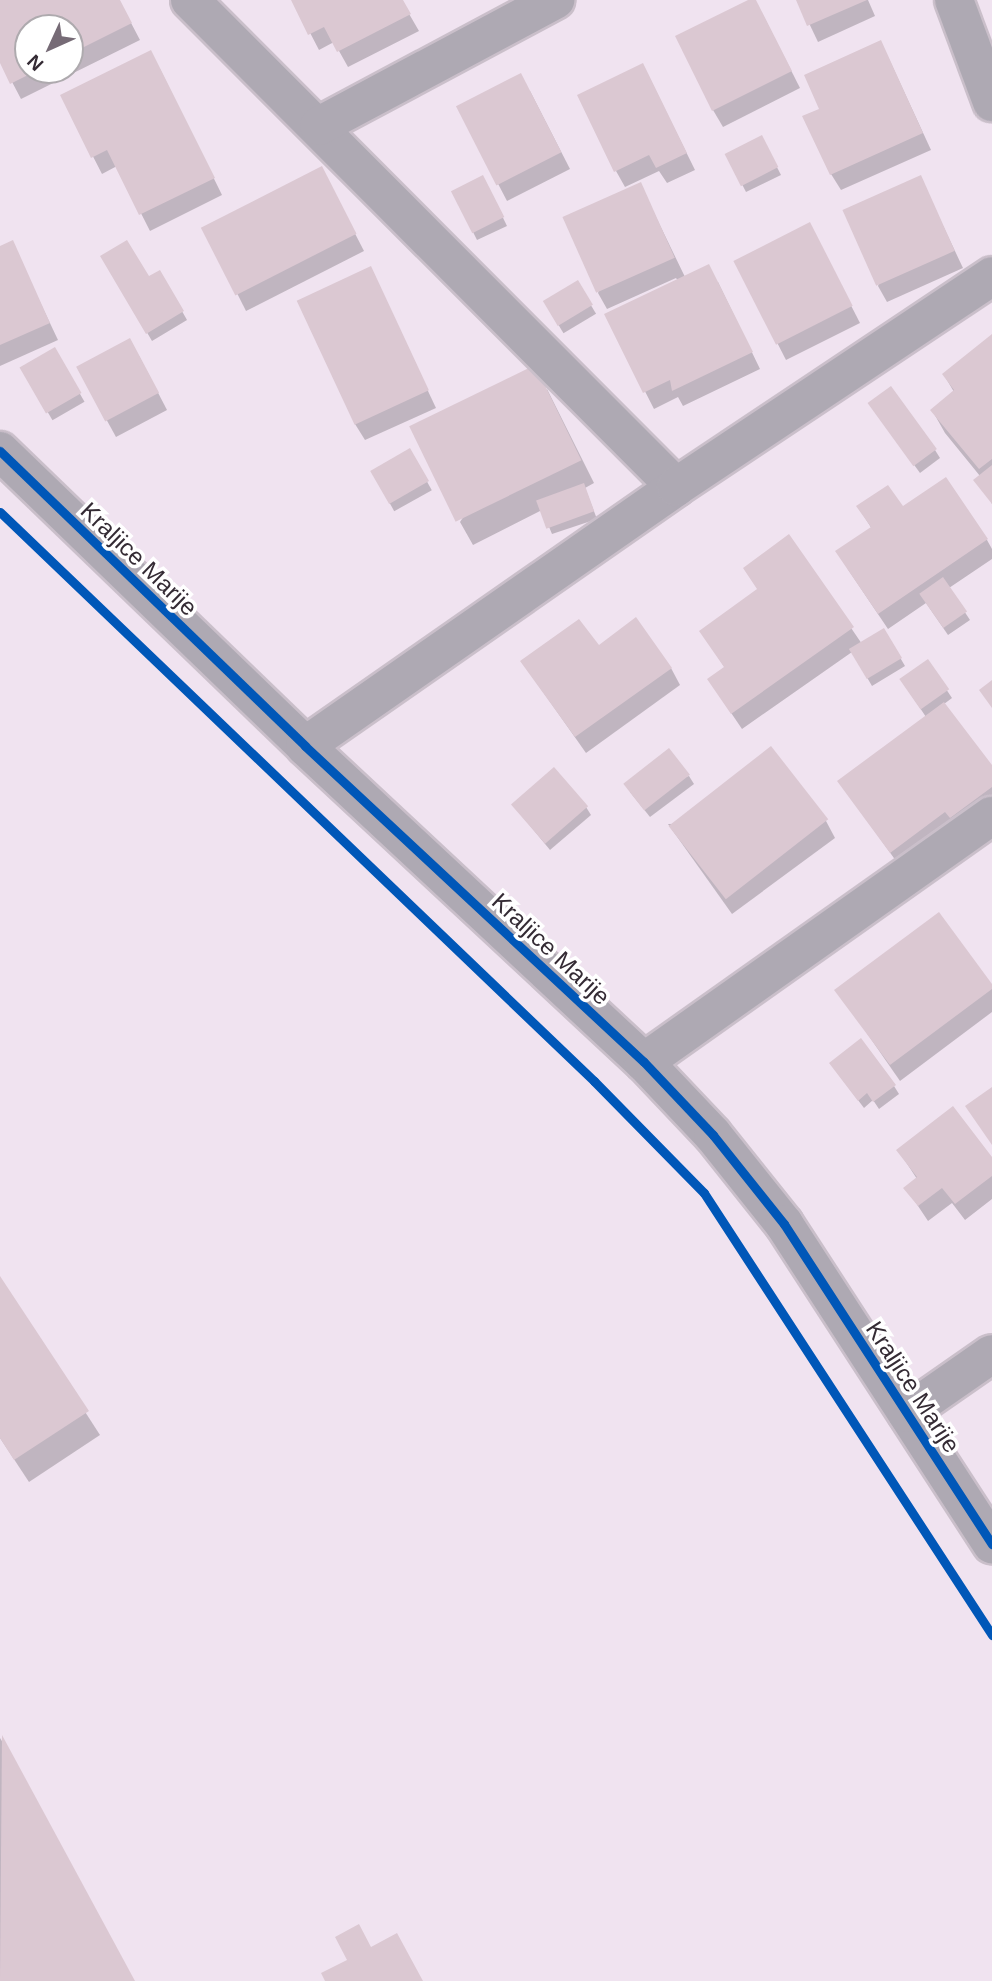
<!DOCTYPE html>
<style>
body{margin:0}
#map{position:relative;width:992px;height:1981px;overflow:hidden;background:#f0e3f0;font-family:Helvetica,sans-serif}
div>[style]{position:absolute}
.shadow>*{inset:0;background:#0003;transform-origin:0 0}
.building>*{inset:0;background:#dbc8d2;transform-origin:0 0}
.roads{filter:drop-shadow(2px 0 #cabfca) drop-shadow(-2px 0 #cabfca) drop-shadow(0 2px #cabfca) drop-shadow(0 -2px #cabfca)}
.street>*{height:38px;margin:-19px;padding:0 19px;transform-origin:19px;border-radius:19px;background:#aea9b3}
.cycleway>*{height:9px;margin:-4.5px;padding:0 4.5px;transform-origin:4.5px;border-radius:4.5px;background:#0057b8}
span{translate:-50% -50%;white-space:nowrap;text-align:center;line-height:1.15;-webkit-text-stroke:7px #fff;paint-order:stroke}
.street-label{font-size:24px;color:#342b34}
.north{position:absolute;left:14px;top:14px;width:70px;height:70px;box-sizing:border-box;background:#fff;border:2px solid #aeaaae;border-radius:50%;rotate:225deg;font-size:19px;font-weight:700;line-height:28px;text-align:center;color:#342b34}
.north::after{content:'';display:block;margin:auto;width:24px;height:32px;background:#766b76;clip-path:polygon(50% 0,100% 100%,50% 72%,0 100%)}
</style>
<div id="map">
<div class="shadow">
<i style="clip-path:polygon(evenodd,0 0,119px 0,140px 40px,21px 99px,0 59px,0 0,28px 28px,70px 28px,70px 70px,28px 70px,28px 28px)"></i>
<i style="clip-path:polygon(293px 0,401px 0,419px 31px,348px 67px,334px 42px,319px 50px)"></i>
<i style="clip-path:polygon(752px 0,763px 15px,800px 88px,723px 127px,713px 110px)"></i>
<i style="clip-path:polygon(798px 0,868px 0,875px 16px,818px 42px)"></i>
<i style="clip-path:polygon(889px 59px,931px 150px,841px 190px,831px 174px,821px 109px)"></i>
<i style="clip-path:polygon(643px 65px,695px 170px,667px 183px,659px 171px,625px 187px,616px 171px)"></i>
<i style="clip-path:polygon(160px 69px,222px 195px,150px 231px,117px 166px,102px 174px,62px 96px)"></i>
<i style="clip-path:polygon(530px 91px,570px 169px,507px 201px,458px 107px)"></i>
<i style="clip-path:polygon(766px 146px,781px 175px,746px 192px,727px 155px)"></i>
<i style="clip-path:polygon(920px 177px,963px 268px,887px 302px,878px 286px)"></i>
<i style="clip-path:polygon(640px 184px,685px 277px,718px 282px,760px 369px,683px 406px,678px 397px,654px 409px,606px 315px,678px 281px,676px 278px,607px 309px,598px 293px)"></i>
<i style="clip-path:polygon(330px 185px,364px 251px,246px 311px,204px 228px)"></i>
<i style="clip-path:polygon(487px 185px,507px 226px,477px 240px,453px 192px)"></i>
<i style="clip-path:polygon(818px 241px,860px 323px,786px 360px,736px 262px)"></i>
<i style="clip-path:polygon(12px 243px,58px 340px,0 366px,0 248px)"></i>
<i style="clip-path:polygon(103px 257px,148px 279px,160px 272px,187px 320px,152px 341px)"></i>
<i style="clip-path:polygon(370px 268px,436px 408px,365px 440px,355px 424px)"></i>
<i style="left:577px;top:282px;width:37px;height:38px;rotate:59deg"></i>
<i style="clip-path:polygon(992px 336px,992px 504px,980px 476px,945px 433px,932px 410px,954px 392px,944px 375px)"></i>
<i style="left:54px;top:349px;width:61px;height:37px;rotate:60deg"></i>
<i style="clip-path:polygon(139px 356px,167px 410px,116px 437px,78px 368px)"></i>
<i style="clip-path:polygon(547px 389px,594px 483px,585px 488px,597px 519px,552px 534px,542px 510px,473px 545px,460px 522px)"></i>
<i style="clip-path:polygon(875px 411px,935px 450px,940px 458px,920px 473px)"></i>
<i style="left:410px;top:451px;width:45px;height:43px;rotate:61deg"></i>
<i style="clip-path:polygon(858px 507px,902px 509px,987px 540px,992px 549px,992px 559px,949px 588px,970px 620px,948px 635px,926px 603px,888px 629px,847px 568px,872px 529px)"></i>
<i style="clip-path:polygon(789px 537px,862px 644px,884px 630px,905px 666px,872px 686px,852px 652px,742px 729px,719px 695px,725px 668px,701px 631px,759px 590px)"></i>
<i style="clip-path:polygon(522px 662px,671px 668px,680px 685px,586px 753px)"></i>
<i style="clip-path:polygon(928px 662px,952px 698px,944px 704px,992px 768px,992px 810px,901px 868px,839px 781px,926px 717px,906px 687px)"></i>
<i style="clip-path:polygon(689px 776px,694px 784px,650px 817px,630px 792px)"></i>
<i style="clip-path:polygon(513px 805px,586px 807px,591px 815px,550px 850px)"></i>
<i style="clip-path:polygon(826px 821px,835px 838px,732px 914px,668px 824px)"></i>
<i style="clip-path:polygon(992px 987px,992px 1012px,900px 1081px,837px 990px)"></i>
<i style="clip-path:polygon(836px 1071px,894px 1086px,899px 1094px,879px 1109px,873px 1100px,864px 1108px)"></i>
<i style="clip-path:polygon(898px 1150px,992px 1160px,992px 1199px,965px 1220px,952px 1203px,928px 1221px,906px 1188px,917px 1179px)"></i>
<i style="clip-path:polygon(0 1280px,100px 1435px,29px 1482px,0 1438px)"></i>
<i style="clip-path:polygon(0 1738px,17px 1765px,134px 1981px,0 1981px)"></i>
</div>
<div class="building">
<i style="clip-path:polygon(0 0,120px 0,132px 23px,70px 54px,70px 28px,28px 28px,28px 70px,38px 70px,10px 84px,0 63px)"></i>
<i style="clip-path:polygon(291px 0,403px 0,411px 14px,337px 52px,324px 27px,308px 35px)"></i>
<i style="clip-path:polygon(748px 0,756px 0,792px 71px,712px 111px,675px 36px)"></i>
<i style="clip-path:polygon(796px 0,867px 0,807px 26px)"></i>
<i style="clip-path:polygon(881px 40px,923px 133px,830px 175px,802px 116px,819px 109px,804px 75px)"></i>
<i style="clip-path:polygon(151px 50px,215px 178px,139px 215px,107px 150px,91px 158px,60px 95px)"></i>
<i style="clip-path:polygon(643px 63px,687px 153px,656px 168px,649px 155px,614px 172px,577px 95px)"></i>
<i style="left:521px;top:73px;width:89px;height:73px;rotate:63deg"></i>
<i style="left:762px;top:135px;width:36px;height:42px;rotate:63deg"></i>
<i style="left:322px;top:166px;width:76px;height:136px;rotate:63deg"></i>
<i style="left:483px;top:175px;width:47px;height:36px;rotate:63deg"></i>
<i style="left:921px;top:175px;width:83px;height:86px;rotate:66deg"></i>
<i style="left:641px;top:182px;width:83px;height:86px;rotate:66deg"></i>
<i style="left:810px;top:222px;width:94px;height:86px;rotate:63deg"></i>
<i style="clip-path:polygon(13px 240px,50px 323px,0 345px,0 246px)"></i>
<i style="clip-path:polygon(127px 240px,149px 276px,160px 270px,184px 311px,146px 334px,100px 256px)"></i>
<i style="clip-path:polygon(709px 264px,753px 352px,672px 391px,670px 380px,643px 393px,604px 314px)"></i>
<i style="left:371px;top:266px;width:137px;height:82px;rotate:65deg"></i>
<i style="left:578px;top:280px;width:29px;height:41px;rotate:59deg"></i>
<i style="clip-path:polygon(992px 334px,992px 459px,979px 469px,930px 410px,954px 390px,942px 374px)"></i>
<i style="left:130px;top:338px;width:62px;height:61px;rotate:62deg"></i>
<i style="left:55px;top:347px;width:53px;height:41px;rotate:60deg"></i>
<i style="left:535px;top:365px;width:106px;height:140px;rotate:64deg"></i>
<i style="left:891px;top:386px;width:78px;height:29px;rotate:54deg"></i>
<i style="left:410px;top:448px;width:38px;height:46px;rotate:60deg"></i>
<i style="clip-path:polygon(992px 465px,992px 504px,973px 480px)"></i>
<i style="clip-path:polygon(946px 477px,988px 539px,878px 614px,835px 551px,871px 527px,856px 506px,888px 485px,903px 506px)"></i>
<i style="left:584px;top:483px;width:30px;height:51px;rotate:70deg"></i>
<i style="clip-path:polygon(789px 534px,854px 627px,731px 714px,707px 679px,724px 667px,699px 631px,757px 589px,743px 568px)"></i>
<i style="left:943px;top:577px;width:42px;height:29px;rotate:55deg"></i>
<i style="clip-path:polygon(636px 617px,672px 668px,575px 737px,520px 661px,579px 619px,599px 645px)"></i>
<i style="left:884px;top:628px;width:35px;height:41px;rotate:59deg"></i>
<i style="left:928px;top:659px;width:37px;height:35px;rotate:55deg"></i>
<i style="clip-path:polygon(992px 680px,992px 708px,979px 690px)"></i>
<i style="clip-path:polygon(944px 702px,992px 765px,992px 787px,950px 818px,945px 812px,890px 853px,837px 781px)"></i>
<i style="left:771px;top:746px;width:93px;height:130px;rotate:52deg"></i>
<i style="left:669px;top:748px;width:34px;height:58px;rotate:52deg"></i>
<i style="left:554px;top:767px;width:52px;height:57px;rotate:49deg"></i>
<i style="clip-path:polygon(939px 912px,992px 984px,992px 989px,890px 1065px,834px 990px)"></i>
<i style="clip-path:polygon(861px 1038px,896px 1085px,873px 1102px,867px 1093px,858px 1101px,829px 1063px)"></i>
<i style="clip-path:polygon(992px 1087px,992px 1145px,965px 1106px)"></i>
<i style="clip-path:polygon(953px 1106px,992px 1157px,992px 1176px,955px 1204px,942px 1188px,918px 1206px,903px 1188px,917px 1177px,896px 1150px)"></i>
<i style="clip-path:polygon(0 1276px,89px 1411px,14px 1460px,0 1438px)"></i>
<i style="clip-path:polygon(2px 1735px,135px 1981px,0 1981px)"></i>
<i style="clip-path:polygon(359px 1924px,371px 1947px,397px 1933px,423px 1981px,325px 1981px,321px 1973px,347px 1960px,335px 1937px)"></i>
</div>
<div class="roads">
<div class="street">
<i style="left:190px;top:0;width:688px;rotate:45.06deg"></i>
<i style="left:954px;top:0;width:109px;rotate:69.6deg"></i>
<i style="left:319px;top:126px;width:268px;rotate:-28.1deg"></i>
<i style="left:0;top:451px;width:424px;rotate:44deg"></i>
<i style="left:305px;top:746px;width:463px;rotate:43deg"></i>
<i style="left:644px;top:1062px;width:100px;rotate:46.6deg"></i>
<i style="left:713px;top:1135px;width:114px;rotate:51.4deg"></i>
<i style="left:784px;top:1224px;width:382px;rotate:57deg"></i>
<i style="left:305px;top:746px;width:452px;rotate:-34.9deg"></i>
<i style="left:676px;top:487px;width:380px;rotate:-33.7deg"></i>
<i style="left:644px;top:1062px;width:426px;rotate:-35.3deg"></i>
<i style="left:907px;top:1413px;width:103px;rotate:-34.8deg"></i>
</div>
</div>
<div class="cycleway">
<i style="left:0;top:451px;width:424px;rotate:44deg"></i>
<i style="left:305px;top:746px;width:463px;rotate:43deg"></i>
<i style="left:644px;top:1062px;width:100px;rotate:46.6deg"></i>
<i style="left:713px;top:1135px;width:114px;rotate:51.4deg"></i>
<i style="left:784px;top:1224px;width:382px;rotate:57deg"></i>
<i style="left:0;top:512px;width:823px;rotate:43.77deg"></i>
<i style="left:594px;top:1081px;width:157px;rotate:45.5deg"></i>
<i style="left:704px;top:1193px;width:528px;rotate:56.91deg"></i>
</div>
<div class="street-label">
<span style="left:139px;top:559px;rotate:44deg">Kraljice Marije</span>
<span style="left:551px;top:949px;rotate:43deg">Kraljice Marije</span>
<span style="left:913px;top:1387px;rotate:57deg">Kraljice Marije</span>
</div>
<div class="north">N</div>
</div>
